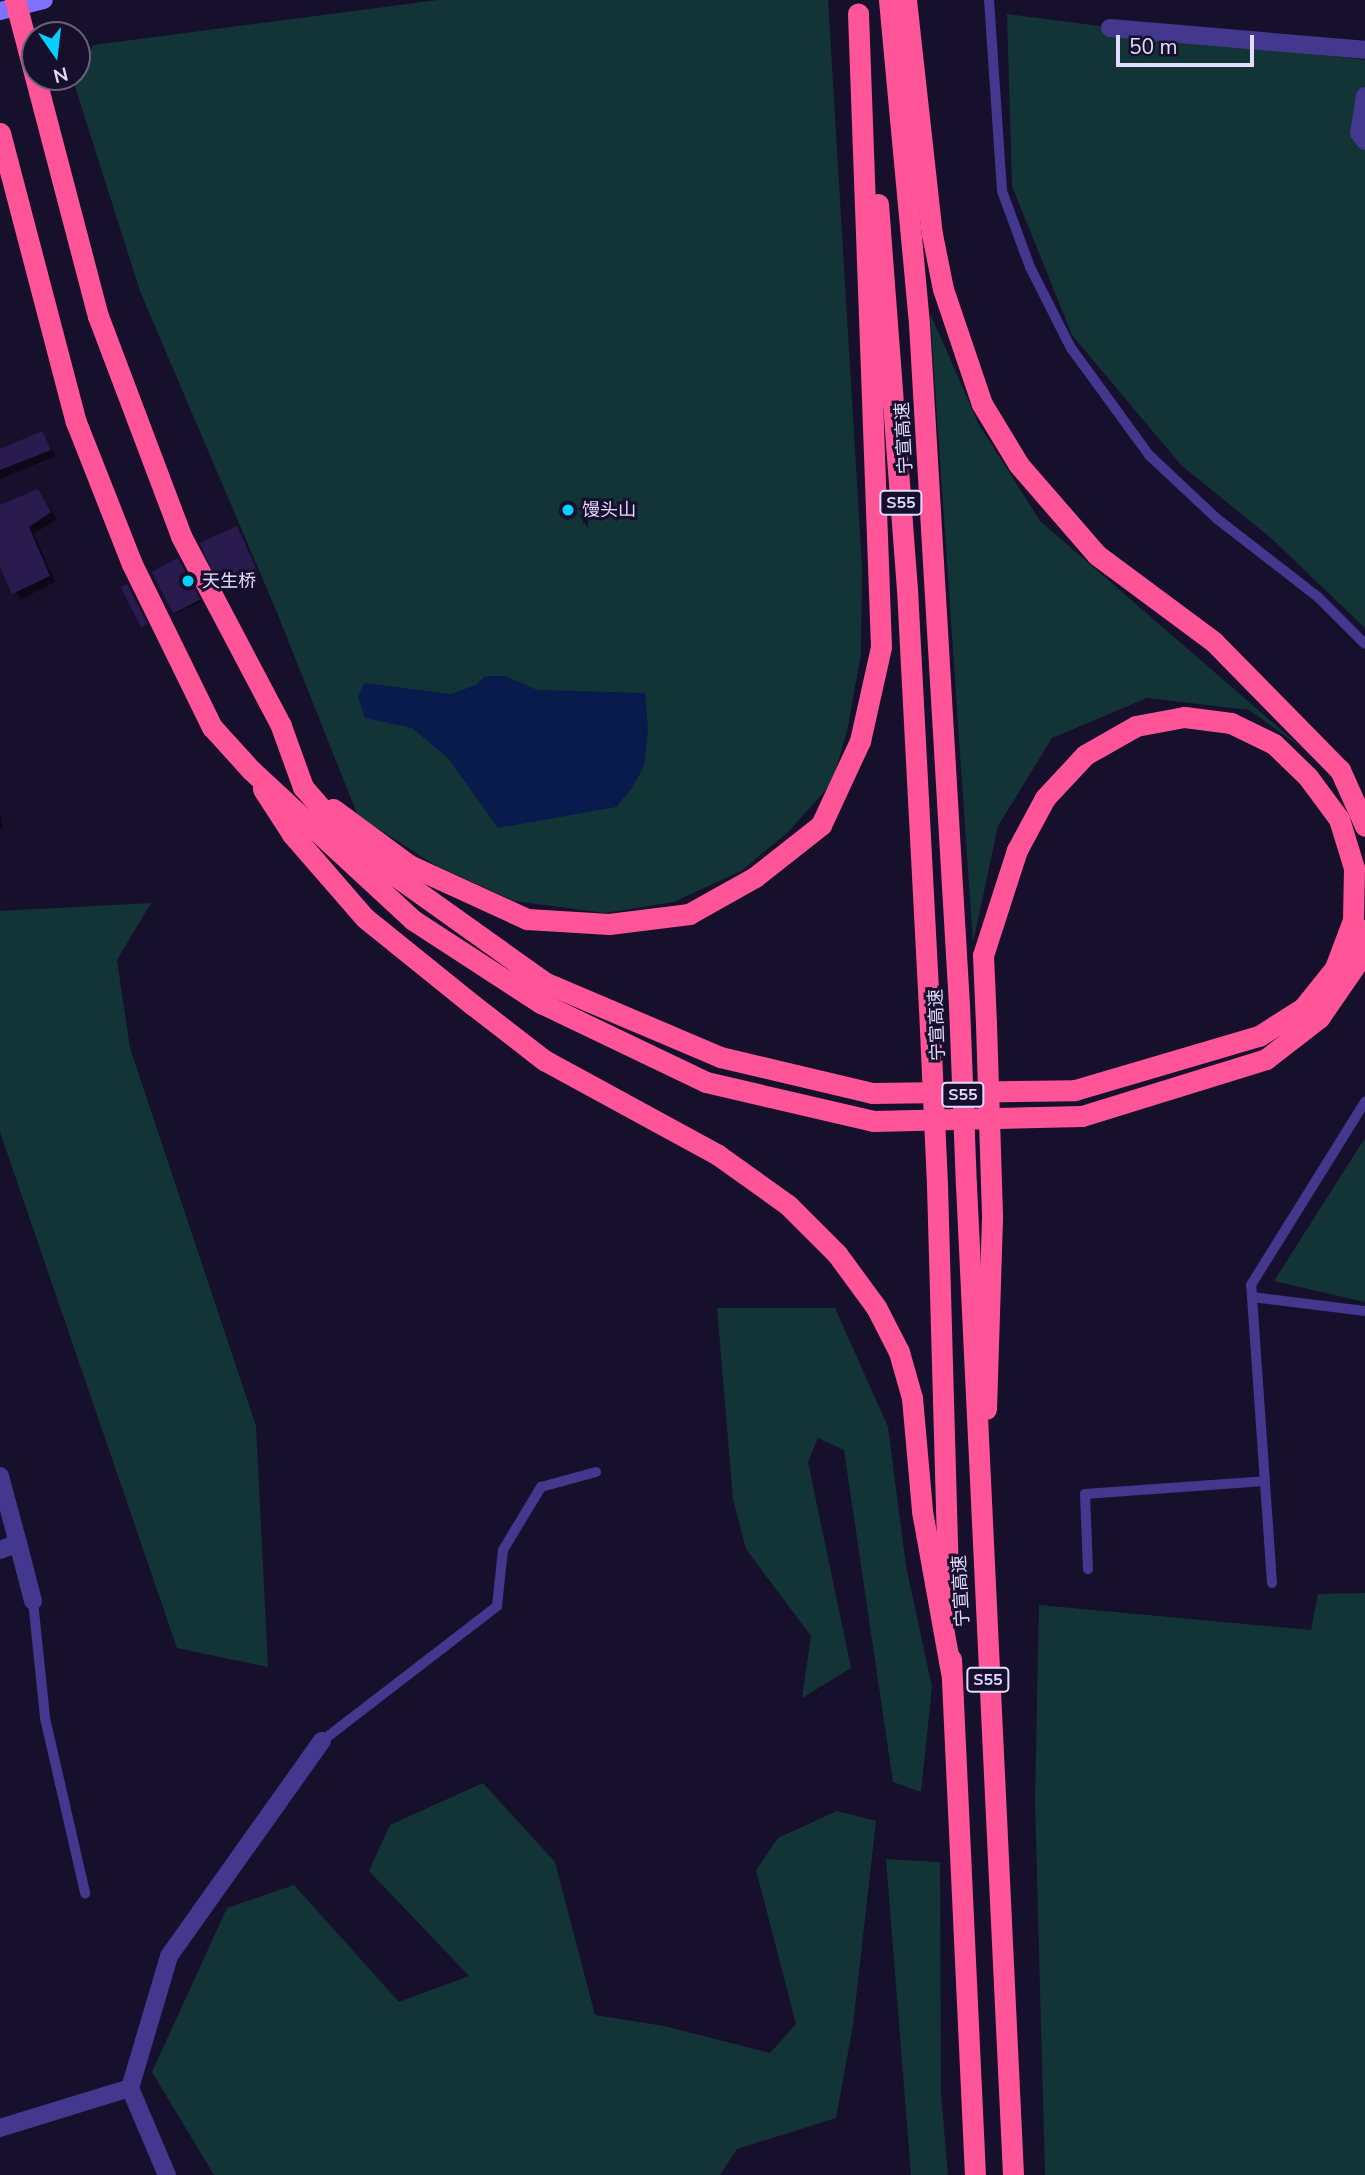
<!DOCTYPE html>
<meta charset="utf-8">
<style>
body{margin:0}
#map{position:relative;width:1365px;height:2175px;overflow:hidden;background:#17102c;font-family:"Nunito Sans","Noto Sans SC",sans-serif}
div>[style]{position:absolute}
.green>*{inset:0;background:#123436}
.water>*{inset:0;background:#081b4c}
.shadow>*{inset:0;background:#0007}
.building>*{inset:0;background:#291b4e;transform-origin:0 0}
.service>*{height:10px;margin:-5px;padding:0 5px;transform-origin:5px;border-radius:5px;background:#43388d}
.minor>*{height:18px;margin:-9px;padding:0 9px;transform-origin:9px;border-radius:9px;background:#43388d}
.tertiary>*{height:18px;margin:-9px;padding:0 9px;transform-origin:9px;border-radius:9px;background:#43388d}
.secondary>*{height:18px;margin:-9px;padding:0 9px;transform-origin:9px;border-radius:9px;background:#8171ff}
.motorway>*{height:21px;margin:-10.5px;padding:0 10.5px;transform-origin:10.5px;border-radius:10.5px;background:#ff5598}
.motorway-bridge>*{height:21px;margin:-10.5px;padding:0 10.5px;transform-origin:10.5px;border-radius:10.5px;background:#ff5598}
.dots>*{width:19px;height:19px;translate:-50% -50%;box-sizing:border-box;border:4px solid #17102c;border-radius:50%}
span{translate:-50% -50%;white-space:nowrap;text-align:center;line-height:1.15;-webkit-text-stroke:6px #17102c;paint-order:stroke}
.shield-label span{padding:2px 5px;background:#17102c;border:2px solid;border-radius:5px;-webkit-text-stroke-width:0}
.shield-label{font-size:16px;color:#e2daff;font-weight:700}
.street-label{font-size:18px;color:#e2daff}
.poi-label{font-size:18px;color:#e2daff}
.left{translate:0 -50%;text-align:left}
.north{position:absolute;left:21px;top:21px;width:70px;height:70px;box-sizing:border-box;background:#17102c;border:2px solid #686180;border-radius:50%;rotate:166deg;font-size:19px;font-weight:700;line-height:28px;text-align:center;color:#e2daff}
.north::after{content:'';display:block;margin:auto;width:24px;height:32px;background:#06d0ff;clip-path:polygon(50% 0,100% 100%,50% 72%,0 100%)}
.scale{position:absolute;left:1116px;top:35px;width:138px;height:32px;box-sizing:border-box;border:4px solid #e2daff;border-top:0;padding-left:9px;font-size:21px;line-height:24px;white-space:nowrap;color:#e2daff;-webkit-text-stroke:5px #17102c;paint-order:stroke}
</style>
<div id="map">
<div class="green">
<i style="clip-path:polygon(438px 0,828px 0,862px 567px,861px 654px,847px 731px,832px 783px,788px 832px,741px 871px,674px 902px,605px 913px,514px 901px,435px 865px,358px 816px,276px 610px,140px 291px,72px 77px,77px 77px,93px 45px)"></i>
<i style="clip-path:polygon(1007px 14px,1365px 60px,1365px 628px,1271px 538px,1181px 465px,1072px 335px,1012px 186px)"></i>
<i style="clip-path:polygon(930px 313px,978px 423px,1040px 521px,1302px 748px,1249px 710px,1147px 698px,1052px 738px,998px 826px,973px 943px)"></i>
<i style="clip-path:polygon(151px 903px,117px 960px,130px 1048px,256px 1426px,268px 1667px,177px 1648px,0 1132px,0 911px)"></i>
<i style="clip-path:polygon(1365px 1138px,1365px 1302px,1274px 1281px,1363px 1141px)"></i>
<i style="clip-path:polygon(717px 1308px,835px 1308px,888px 1427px,906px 1566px,932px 1687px,921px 1792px,893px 1782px,844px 1450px,818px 1438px,808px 1462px,851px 1668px,802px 1698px,811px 1636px,746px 1549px,733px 1499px)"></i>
<i style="clip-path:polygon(1365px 1593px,1365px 2175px,1045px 2175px,1035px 1801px,1039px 1605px,1311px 1630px,1318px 1594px)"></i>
<i style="clip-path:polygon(483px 1783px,555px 1862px,595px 2015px,664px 2026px,770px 2053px,796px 2024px,756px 1870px,778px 1838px,837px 1811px,876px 1821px,853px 2025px,836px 2118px,737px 2149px,720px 2175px,214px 2175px,152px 2072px,227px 1908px,294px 1885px,399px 2002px,469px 1976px,369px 1871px,390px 1825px)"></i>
<i style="clip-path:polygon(886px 1859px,940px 1862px,941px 2094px,948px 2175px,911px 2175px)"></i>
</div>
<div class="water">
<i style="clip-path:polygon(485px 676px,505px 676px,537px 690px,645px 693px,648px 729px,644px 766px,632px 788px,616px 807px,498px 828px,449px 759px,412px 728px,365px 718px,358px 697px,364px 683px,451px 694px,476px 685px)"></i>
</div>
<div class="shadow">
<i style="clip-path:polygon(41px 433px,56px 456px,0 479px,0 451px)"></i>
<i style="clip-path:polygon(38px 491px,57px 519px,34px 534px,55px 582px,20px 600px,0 562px,0 507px)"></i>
<i style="clip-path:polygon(238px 529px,258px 576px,227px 590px,225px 588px)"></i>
<i style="clip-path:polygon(179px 561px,200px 602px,174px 614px,172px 612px)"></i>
<i style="clip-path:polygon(0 812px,3px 828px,0 828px)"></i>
</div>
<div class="building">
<i style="clip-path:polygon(42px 431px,51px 450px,0 470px,0 449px)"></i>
<i style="clip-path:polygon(38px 489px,51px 512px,29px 527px,50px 576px,12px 594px,0 567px,0 505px)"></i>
<i style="left:237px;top:526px;width:52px;height:41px;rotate:66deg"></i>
<i style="left:178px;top:558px;width:47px;height:30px;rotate:62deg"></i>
<i style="left:127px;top:584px;width:45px;height:7px;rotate:63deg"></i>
</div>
<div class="service">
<i style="left:989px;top:0;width:191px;rotate:86.1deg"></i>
<i style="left:1002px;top:191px;width:81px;rotate:69.8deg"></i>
<i style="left:1030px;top:267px;width:91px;rotate:63.2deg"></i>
<i style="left:1071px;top:348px;width:132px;rotate:53.9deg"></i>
<i style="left:1149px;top:455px;width:92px;rotate:43.2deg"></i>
<i style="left:1216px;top:518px;width:129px;rotate:37.8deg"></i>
<i style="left:1318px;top:597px;width:66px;rotate:45deg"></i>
<i style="left:1252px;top:1297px;width:114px;rotate:7.1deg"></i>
<i style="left:1088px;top:1569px;width:75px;rotate:-92.3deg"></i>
<i style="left:1085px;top:1494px;width:180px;rotate:-4.1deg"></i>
<i style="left:1272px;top:1583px;width:299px;rotate:-94deg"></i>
<i style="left:1251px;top:1285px;width:216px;rotate:-58.1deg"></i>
<i style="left:33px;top:1601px;width:118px;rotate:84.1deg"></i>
<i style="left:45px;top:1718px;width:180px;rotate:77.1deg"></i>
<i style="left:322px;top:1741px;width:221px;rotate:-37.6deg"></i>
<i style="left:497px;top:1606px;width:56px;rotate:-83.9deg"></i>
<i style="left:503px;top:1550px;width:74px;rotate:-58.9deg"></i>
<i style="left:541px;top:1487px;width:57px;rotate:-15.3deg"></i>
</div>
<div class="minor">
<i style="left:1110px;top:28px;width:256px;rotate:4.9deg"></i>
<i style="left:1365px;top:96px;width:37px;rotate:99deg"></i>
<i style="left:1359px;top:133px;width:10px;rotate:53deg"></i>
<i style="left:18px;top:1543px;width:60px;rotate:75.5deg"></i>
<i style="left:130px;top:2088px;width:95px;rotate:67deg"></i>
<i style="left:0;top:2128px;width:136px;rotate:-17.1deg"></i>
<i style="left:130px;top:2088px;width:138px;rotate:-73.5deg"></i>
<i style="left:169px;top:1956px;width:264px;rotate:-54.6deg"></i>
</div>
<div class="tertiary">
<i style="left:0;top:1476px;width:69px;rotate:75deg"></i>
<i style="left:18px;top:1543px;width:19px;rotate:159deg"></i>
</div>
<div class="secondary">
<i style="left:0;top:11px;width:45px;rotate:-14deg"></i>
</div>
<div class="motorway">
<i style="left:15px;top:0;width:327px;rotate:75.3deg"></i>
<i style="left:98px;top:316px;width:235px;rotate:69.3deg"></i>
<i style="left:181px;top:536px;width:215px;rotate:62.2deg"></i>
<i style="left:281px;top:726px;width:65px;rotate:70.2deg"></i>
<i style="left:303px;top:787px;width:79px;rotate:49.1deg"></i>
<i style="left:355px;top:847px;width:234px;rotate:35.5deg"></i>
<i style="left:546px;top:983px;width:189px;rotate:23deg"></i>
<i style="left:720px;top:1057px;width:156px;rotate:13.3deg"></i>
<i style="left:872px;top:1093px;width:203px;rotate:-0.8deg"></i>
<i style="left:1075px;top:1090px;width:192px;rotate:-16.4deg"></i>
<i style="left:1259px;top:1036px;width:52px;rotate:-32.5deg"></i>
<i style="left:1303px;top:1008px;width:51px;rotate:-51.3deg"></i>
<i style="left:1335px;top:968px;width:51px;rotate:-69.4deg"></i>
<i style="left:1353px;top:920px;width:52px;rotate:-88.9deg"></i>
<i style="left:1354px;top:868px;width:51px;rotate:-107deg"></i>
<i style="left:1339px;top:819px;width:52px;rotate:-126.4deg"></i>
<i style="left:1308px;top:777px;width:47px;rotate:-135.9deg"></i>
<i style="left:1274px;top:744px;width:48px;rotate:-154deg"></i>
<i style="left:1231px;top:723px;width:47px;rotate:-172.7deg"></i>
<i style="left:1184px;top:717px;width:49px;rotate:169.4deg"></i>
<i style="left:1136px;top:726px;width:59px;rotate:150.4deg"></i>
<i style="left:1085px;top:755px;width:59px;rotate:132.9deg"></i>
<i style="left:1045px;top:798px;width:59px;rotate:118.3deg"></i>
<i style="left:1017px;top:850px;width:110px;rotate:107.9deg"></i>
<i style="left:983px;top:955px;width:69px;rotate:87.5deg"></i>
<i style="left:889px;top:0;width:325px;rotate:84.7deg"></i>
<i style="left:919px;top:324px;width:682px;rotate:86.64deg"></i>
<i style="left:906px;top:0;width:235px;rotate:83.7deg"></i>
<i style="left:932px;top:234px;width:56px;rotate:78.7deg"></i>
<i style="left:943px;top:289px;width:121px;rotate:71.3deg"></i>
<i style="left:982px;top:404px;width:71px;rotate:58.8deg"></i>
<i style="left:1019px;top:465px;width:119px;rotate:49.1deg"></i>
<i style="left:1097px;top:555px;width:146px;rotate:36.6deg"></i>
<i style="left:1214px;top:642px;width:180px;rotate:45.5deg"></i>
<i style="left:1340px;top:770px;width:61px;rotate:65.9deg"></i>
<i style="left:0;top:133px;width:299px;rotate:75.3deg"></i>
<i style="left:76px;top:422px;width:153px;rotate:68.5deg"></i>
<i style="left:132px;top:564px;width:182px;rotate:63.9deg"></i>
<i style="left:212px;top:727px;width:58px;rotate:47.8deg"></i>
<i style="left:251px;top:770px;width:221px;rotate:42.8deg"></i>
<i style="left:413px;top:920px;width:153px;rotate:33deg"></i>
<i style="left:541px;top:1003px;width:183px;rotate:25.6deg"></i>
<i style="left:706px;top:1082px;width:171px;rotate:13.1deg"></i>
<i style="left:873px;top:1121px;width:209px;rotate:-1.4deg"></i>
<i style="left:1082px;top:1116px;width:193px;rotate:-17.2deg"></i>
<i style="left:1266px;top:1059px;width:67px;rotate:-37.7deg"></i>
<i style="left:1319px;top:1018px;width:67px;rotate:-55.4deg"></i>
<i style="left:1357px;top:963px;width:34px;rotate:-76deg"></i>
<i style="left:878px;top:204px;width:386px;rotate:85.7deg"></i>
<i style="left:907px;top:589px;width:420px;rotate:87deg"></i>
<i style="left:263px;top:789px;width:54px;rotate:57.2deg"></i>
<i style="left:292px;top:834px;width:111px;rotate:49deg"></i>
<i style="left:365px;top:918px;width:139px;rotate:38.9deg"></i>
<i style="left:473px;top:1005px;width:90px;rotate:37.8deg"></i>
<i style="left:544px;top:1060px;width:198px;rotate:28.6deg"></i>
<i style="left:718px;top:1155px;width:86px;rotate:35.5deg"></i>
<i style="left:788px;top:1205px;width:69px;rotate:45deg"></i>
<i style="left:837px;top:1254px;width:66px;rotate:53.7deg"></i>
<i style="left:876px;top:1307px;width:51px;rotate:62.9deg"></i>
<i style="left:899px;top:1352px;width:48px;rotate:74.2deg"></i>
<i style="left:912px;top:1398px;width:113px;rotate:84.9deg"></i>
<i style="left:922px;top:1511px;width:164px;rotate:79.8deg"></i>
<i style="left:333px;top:809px;width:94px;rotate:36.4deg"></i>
<i style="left:409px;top:865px;width:130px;rotate:24.6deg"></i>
<i style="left:527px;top:919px;width:82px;rotate:3.5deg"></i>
<i style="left:609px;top:924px;width:81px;rotate:-7.1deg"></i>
<i style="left:689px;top:914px;width:76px;rotate:-29.3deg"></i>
<i style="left:755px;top:877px;width:84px;rotate:-38.2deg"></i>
<i style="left:821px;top:825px;width:93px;rotate:-65.1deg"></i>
<i style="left:860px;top:741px;width:96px;rotate:-77.4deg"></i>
<i style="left:881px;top:647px;width:634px;rotate:-92.08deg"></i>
<i style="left:937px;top:1185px;width:421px;rotate:88.4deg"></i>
<i style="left:966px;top:1185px;width:991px;rotate:87.28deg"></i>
<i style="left:986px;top:1409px;width:190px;rotate:-88.2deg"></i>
<i style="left:951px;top:1659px;width:517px;rotate:87.34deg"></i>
</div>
<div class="motorway-bridge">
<i style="left:959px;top:1005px;width:180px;rotate:87.8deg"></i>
<i style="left:929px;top:1008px;width:177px;rotate:87.4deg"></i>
<i style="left:986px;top:1024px;width:195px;rotate:88.2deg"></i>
</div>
<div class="dots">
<i style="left:568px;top:510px;background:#06d0ff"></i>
<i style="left:188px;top:581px;background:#06d0ff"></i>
</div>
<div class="shield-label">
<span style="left:901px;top:503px">S55</span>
<span style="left:963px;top:1095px">S55</span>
<span style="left:988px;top:1680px">S55</span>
</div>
<div class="street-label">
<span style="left:904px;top:438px;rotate:-93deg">宁宣高速</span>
<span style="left:937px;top:1025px;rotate:-92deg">宁宣高速</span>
<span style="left:961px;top:1591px;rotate:-93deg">宁宣高速</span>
</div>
<div class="poi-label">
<span class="left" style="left:582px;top:510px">馒头山</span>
<span class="left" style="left:202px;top:581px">天生桥</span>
</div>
<div class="north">N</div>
<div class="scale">50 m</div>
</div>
